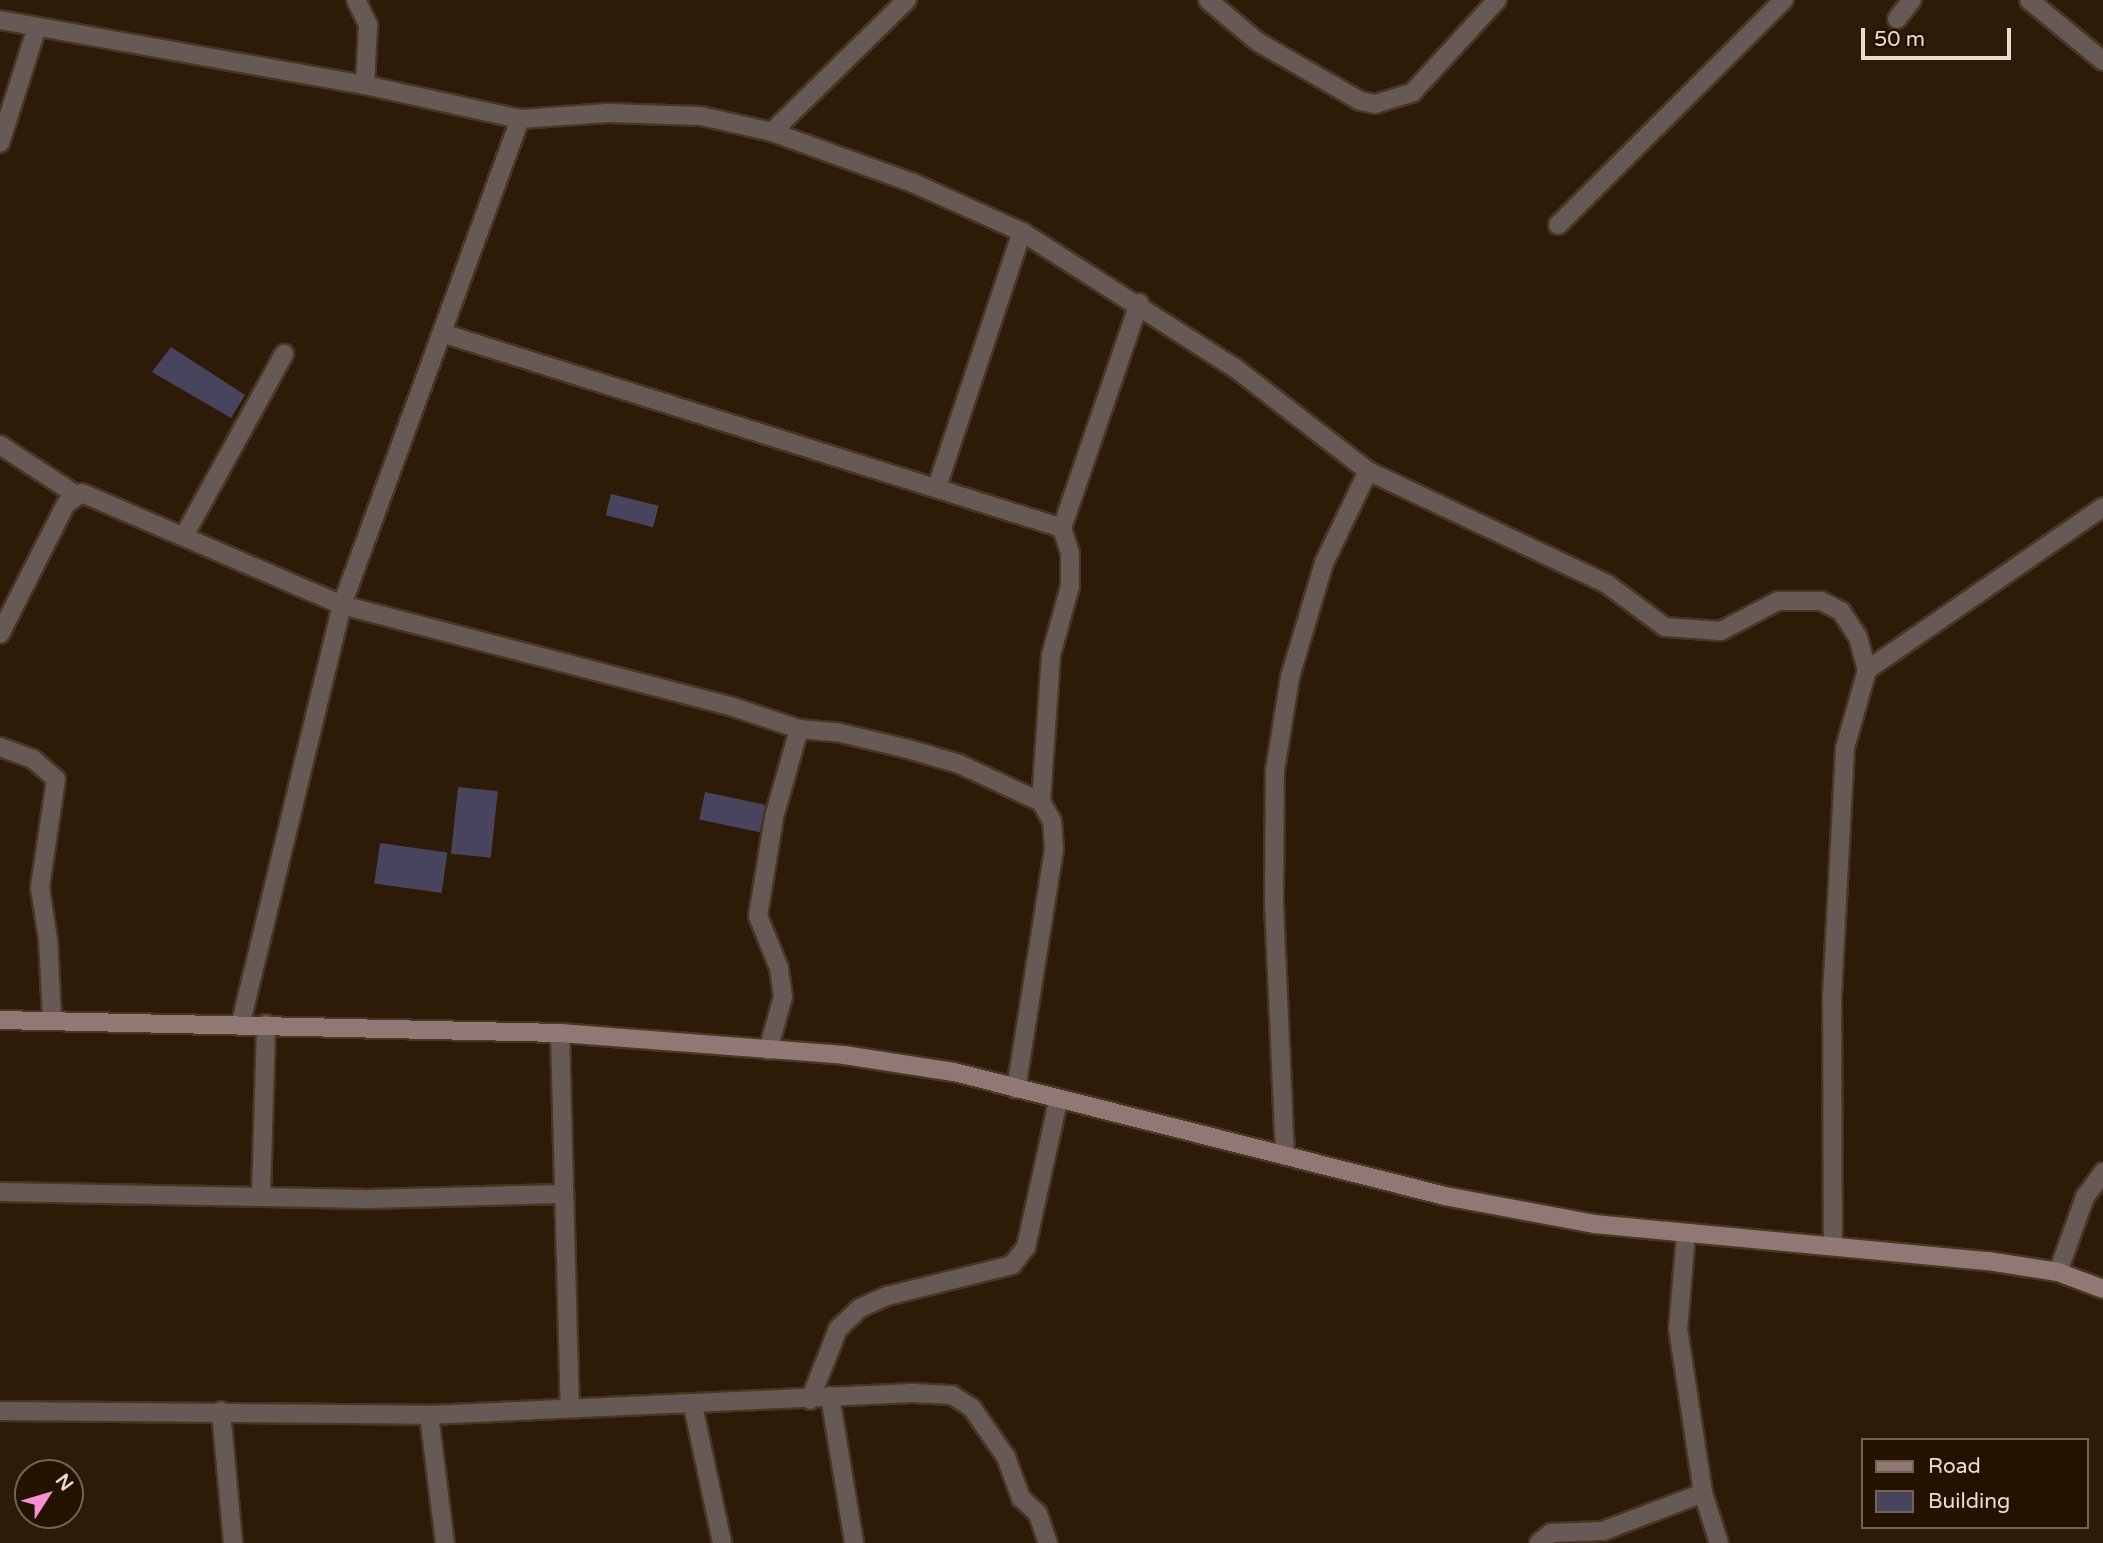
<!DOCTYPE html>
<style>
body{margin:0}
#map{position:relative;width:2103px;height:1543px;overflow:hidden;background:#2e1b07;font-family:"Varela Round",sans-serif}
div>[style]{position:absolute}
.building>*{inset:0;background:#48445e;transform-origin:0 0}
.roads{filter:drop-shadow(2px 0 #483623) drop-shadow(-2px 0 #483623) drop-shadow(0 2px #483623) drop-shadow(0 -2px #483623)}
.street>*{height:18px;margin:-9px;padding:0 9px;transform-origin:9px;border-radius:9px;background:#675956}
.secondary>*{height:18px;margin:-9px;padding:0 9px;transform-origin:9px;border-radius:9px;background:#907974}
span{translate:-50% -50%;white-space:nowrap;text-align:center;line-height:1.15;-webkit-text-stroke:6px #241201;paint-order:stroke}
.legend{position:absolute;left:1861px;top:1438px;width:228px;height:91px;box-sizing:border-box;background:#241201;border:2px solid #736354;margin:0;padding:9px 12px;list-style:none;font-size:21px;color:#e9dcd0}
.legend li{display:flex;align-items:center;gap:14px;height:35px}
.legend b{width:35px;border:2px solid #736354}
.north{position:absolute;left:14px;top:1459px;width:70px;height:70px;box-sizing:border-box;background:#241201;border:2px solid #736354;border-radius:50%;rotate:53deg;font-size:19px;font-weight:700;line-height:28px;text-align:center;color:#e9dcd0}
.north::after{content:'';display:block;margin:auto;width:24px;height:32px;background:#f690d0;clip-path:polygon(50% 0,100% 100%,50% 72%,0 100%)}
.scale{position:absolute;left:1861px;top:28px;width:150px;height:32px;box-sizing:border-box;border:4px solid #e9dcd0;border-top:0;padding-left:9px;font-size:21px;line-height:24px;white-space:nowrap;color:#e9dcd0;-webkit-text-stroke:5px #241201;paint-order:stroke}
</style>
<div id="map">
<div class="building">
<i style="clip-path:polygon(171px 347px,245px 395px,231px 418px,152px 372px)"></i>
<i style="left:611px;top:494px;width:49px;height:22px;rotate:14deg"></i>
<i style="left:458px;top:787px;width:40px;height:67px;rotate:6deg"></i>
<i style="left:705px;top:792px;width:62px;height:28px;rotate:12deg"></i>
<i style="left:380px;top:843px;width:68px;height:41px;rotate:8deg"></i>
</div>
<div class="roads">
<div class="street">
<i style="left:356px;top:0;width:28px;rotate:64deg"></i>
<i style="left:368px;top:25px;width:60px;rotate:92.9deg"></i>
<i style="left:1208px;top:0;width:65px;rotate:40deg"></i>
<i style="left:1258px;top:42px;width:118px;rotate:30deg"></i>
<i style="left:1360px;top:101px;width:15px;rotate:11deg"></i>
<i style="left:1375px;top:104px;width:39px;rotate:-17deg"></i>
<i style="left:1412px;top:93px;width:126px;rotate:-47.6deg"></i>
<i style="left:2029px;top:0;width:96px;rotate:39.5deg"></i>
<i style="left:1897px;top:19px;width:24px;rotate:-52deg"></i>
<i style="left:0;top:20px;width:371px;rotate:10.1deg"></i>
<i style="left:365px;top:85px;width:159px;rotate:12.4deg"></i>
<i style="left:520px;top:119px;width:88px;rotate:-3.9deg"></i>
<i style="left:608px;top:113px;width:93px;rotate:1.8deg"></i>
<i style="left:701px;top:116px;width:73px;rotate:12.7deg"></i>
<i style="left:772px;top:132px;width:150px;rotate:19.9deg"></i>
<i style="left:913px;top:183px;width:120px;rotate:24.2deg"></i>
<i style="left:1022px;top:232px;width:253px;rotate:32.6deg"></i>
<i style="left:1235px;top:368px;width:168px;rotate:37.8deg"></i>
<i style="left:1368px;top:471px;width:264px;rotate:25.3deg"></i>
<i style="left:1607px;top:584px;width:72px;rotate:36.6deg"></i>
<i style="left:1665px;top:627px;width:56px;rotate:4.1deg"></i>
<i style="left:1721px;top:631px;width:64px;rotate:-27.8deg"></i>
<i style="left:1778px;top:601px;width:43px"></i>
<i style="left:1821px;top:601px;width:22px;rotate:27deg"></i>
<i style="left:1841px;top:611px;width:31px;rotate:57deg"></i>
<i style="left:1858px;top:637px;width:34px;rotate:75deg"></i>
<i style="left:1867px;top:670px;width:81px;rotate:105.8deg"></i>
<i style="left:1845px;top:748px;width:247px;rotate:93deg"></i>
<i style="left:1832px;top:995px;width:250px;rotate:89.8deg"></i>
<i style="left:772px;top:132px;width:189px;rotate:-44.4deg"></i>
<i style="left:0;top:143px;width:122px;rotate:-72.3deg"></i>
<i style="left:1558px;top:225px;width:319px;rotate:-44.9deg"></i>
<i style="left:445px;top:334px;width:647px;rotate:17.45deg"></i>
<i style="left:0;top:445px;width:90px;rotate:33.2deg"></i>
<i style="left:937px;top:487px;width:269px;rotate:-71.6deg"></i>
<i style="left:184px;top:536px;width:208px;rotate:-61.2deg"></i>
<i style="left:0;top:634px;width:146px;rotate:-63.1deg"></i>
<i style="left:66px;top:504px;width:19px;rotate:-35deg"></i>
<i style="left:82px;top:493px;width:283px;rotate:23.3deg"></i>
<i style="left:342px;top:605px;width:401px;rotate:14.6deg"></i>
<i style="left:730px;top:706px;width:73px;rotate:18.4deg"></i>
<i style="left:799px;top:729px;width:37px;rotate:5deg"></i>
<i style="left:836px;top:732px;width:74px;rotate:13.3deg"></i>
<i style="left:908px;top:749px;width:53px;rotate:16.4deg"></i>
<i style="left:959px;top:764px;width:90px;rotate:24.9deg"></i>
<i style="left:1867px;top:670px;width:287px;rotate:-34.6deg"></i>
<i style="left:0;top:747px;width:35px;rotate:20deg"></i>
<i style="left:33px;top:759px;width:30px;rotate:41deg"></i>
<i style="left:56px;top:779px;width:110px;rotate:98.4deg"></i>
<i style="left:40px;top:888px;width:52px;rotate:81.1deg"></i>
<i style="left:48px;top:939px;width:80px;rotate:87.1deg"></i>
<i style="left:241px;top:1022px;width:429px;rotate:-76.4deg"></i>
<i style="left:342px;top:605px;width:518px;rotate:-69.88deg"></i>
<i style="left:560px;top:1033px;width:373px;rotate:88.5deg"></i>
<i style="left:768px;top:1050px;width:55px;rotate:-74.2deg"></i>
<i style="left:783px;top:997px;width:29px;rotate:-98deg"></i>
<i style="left:779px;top:968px;width:56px;rotate:-112deg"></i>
<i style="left:758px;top:916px;width:100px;rotate:-80.8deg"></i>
<i style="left:774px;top:817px;width:91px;rotate:-74.1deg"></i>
<i style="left:1016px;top:1089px;width:244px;rotate:-81deg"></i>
<i style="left:1054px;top:848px;width:27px;rotate:-94deg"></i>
<i style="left:1052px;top:821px;width:22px;rotate:-120deg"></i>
<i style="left:1041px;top:802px;width:147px;rotate:-86.1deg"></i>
<i style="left:1051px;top:655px;width:72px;rotate:-74.6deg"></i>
<i style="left:1070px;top:586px;width:33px;rotate:-90deg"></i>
<i style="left:1070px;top:553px;width:26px;rotate:-108deg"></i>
<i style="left:1062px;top:528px;width:238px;rotate:-71.1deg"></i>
<i style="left:1285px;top:1156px;width:257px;rotate:-92.5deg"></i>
<i style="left:1274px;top:899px;width:129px;rotate:-89.6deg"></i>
<i style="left:1275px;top:770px;width:94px;rotate:-80.8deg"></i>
<i style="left:1290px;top:677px;width:119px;rotate:-73.4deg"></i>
<i style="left:1324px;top:563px;width:102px;rotate:-64.4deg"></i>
<i style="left:0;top:1192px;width:367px;rotate:1.1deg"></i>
<i style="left:367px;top:1199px;width:195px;rotate:-1.5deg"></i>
<i style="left:261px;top:1196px;width:172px;rotate:-88.3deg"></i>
<i style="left:1686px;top:1234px;width:95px;rotate:94.8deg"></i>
<i style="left:1678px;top:1329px;width:166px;rotate:81.3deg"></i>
<i style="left:1703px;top:1493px;width:52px;rotate:72.3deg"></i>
<i style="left:2058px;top:1272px;width:80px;rotate:-70.2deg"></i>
<i style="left:2085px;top:1197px;width:31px;rotate:-54deg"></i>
<i style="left:830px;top:1396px;width:149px;rotate:80.7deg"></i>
<i style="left:810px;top:1400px;width:76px;rotate:-68.5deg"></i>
<i style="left:838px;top:1329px;width:30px;rotate:-44deg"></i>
<i style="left:860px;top:1308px;width:30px;rotate:-24deg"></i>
<i style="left:887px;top:1296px;width:129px;rotate:-13.9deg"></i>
<i style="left:1012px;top:1265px;width:23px;rotate:-52deg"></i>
<i style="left:1026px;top:1247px;width:149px;rotate:-77.6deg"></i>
<i style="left:693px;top:1406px;width:140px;rotate:78deg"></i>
<i style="left:0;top:1411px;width:429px;rotate:0.5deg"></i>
<i style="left:429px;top:1415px;width:484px;rotate:-2.6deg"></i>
<i style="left:912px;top:1393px;width:40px;rotate:2.9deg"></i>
<i style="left:952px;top:1395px;width:24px;rotate:33deg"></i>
<i style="left:972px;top:1408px;width:60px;rotate:55.2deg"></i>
<i style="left:1006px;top:1457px;width:44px;rotate:69.9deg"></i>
<i style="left:1021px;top:1498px;width:23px;rotate:43deg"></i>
<i style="left:1038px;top:1514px;width:31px;rotate:71deg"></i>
<i style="left:221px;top:1411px;width:133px;rotate:84.8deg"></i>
<i style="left:429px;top:1415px;width:129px;rotate:82.9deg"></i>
<i style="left:1539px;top:1543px;width:16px;rotate:-40deg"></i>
<i style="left:1551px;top:1533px;width:52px;rotate:-2.2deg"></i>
<i style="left:1603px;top:1531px;width:107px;rotate:-20.8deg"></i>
</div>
<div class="secondary">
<i style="left:0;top:1020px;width:560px;rotate:1.33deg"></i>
<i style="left:560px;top:1033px;width:285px;rotate:4.4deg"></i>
<i style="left:844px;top:1055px;width:111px;rotate:8.8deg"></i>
<i style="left:954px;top:1072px;width:506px;rotate:14.17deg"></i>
<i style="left:1445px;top:1196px;width:152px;rotate:10.6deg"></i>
<i style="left:1594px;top:1224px;width:396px;rotate:5.4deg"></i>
<i style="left:1988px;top:1261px;width:71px;rotate:8.9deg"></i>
<i style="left:2058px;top:1272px;width:48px;rotate:20.7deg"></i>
</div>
</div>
<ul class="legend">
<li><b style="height:9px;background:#907974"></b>Road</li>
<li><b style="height:19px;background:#48445e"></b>Building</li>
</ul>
<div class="north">N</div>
<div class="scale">50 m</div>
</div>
